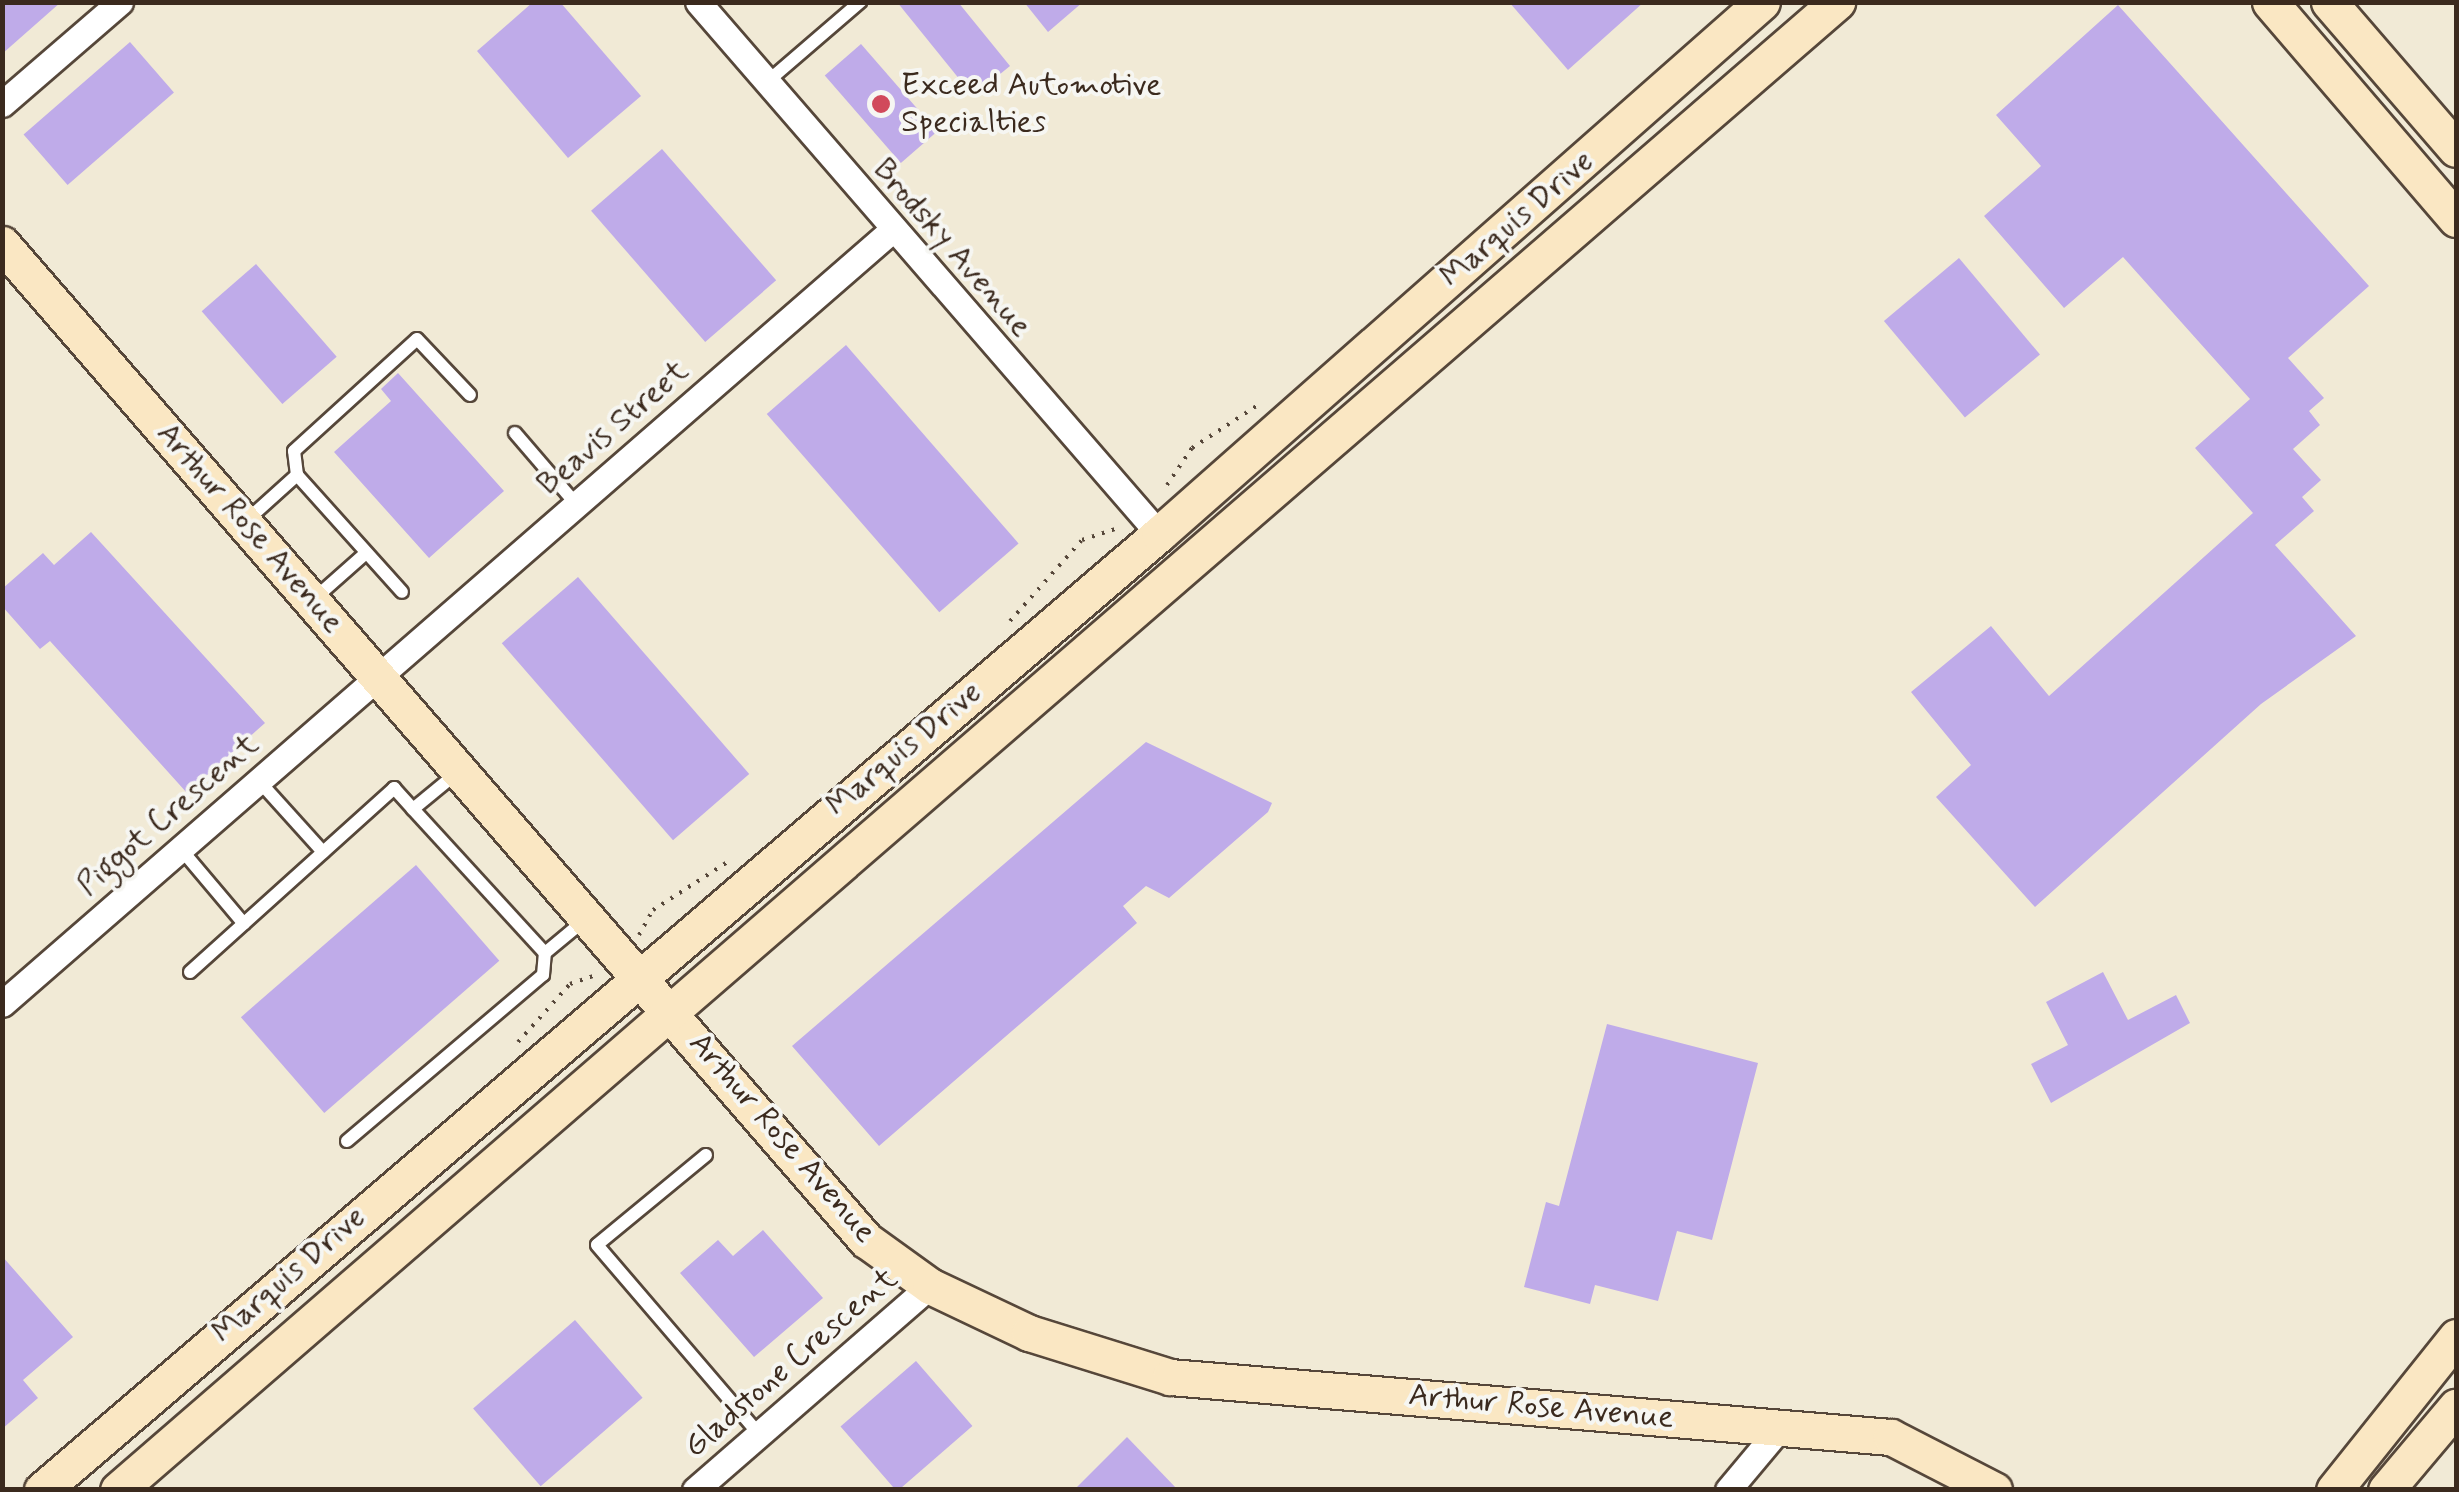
<!DOCTYPE html>
<style>
body{margin:0}
#map{position:relative;width:2459px;height:1492px;overflow:hidden;background:#f1ead6;font-family:Mynerve,sans-serif}
div>[style]{position:absolute}
.building>*{inset:0;background:#bfabe9;transform-origin:0 0}
.path>*{height:4px;margin-top:-2px;transform-origin:0;background:repeating-linear-gradient(90deg,#56473a 0 2.5px,transparent 0 10.5px)}
.roads{filter:drop-shadow(2px 0 #56473a) drop-shadow(-2px 0 #56473a) drop-shadow(0 2px #56473a) drop-shadow(0 -2px #56473a)}
.lane>*{height:12px;margin:-6px;padding:0 6px;transform-origin:6px;border-radius:6px;background:#fff}
.street>*{height:25px;margin:-12.5px;padding:0 12.5px;transform-origin:12.5px;border-radius:12.5px;background:#fff}
.secondary>*{height:35px;margin:-17.5px;padding:0 17.5px;transform-origin:17.5px;border-radius:17.5px;background:#fae7c3}
.dots>*{width:28px;height:28px;translate:-50% -50%;box-sizing:border-box;border:5px solid #f6f6f2;border-radius:50%}
span{translate:-50% -50%;white-space:nowrap;text-align:center;line-height:1.15;-webkit-text-stroke:8px #f6f6f2;paint-order:stroke}
.poi-label{font-size:32px;color:#3b2a1e}
.left{translate:0 -50%;text-align:left}
.street-label{font-size:32px;color:#3b2a1e}
.frame{position:absolute;inset:0;border:5px solid #3b2a1e;pointer-events:none}
</style>
<div id="map">
<div class="building">
<i style="clip-path:polygon(2px 2px,61px 2px,2px 54px)"></i>
<i style="clip-path:polygon(533px 2px,560px 2px,641px 96px,568px 158px,477px 51px)"></i>
<i style="clip-path:polygon(897px 2px,958px 2px,1010px 66px,973px 96px)"></i>
<i style="clip-path:polygon(1024px 2px,1083px 2px,1048px 32px)"></i>
<i style="clip-path:polygon(1509px 2px,1644px 2px,1568px 70px)"></i>
<i style="clip-path:polygon(2118px 5px,2369px 286px,2288px 358px,2324px 398px,2309px 411px,2320px 425px,2293px 449px,2321px 480px,2302px 497px,2314px 511px,2275px 545px,2356px 636px,2261px 704px,2035px 907px,1936px 797px,1971px 765px,1911px 692px,1991px 626px,2049px 696px,2253px 513px,2195px 448px,2250px 399px,2123px 257px,2064px 308px,1984px 216px,2041px 166px,1996px 115px)"></i>
<i style="left:130px;top:42px;width:67px;height:141px;rotate:49deg"></i>
<i style="left:861px;top:44px;width:116px;height:48px;rotate:49deg"></i>
<i style="left:662px;top:149px;width:174px;height:94px;rotate:49deg"></i>
<i style="left:1959px;top:258px;width:126px;height:98px;rotate:50deg"></i>
<i style="left:256px;top:264px;width:123px;height:72px;rotate:49deg"></i>
<i style="left:846px;top:345px;width:263px;height:105px;rotate:49deg"></i>
<i style="clip-path:polygon(398px 373px,504px 491px,429px 558px,334px 452px,391px 401px,381px 389px)"></i>
<i style="clip-path:polygon(91px 532px,265px 723px,187px 793px,50px 641px,40px 649px,2px 606px,2px 589px,43px 553px,54px 565px)"></i>
<i style="left:578px;top:577px;width:261px;height:101px;rotate:49deg"></i>
<i style="clip-path:polygon(1146px 742px,1272px 803px,1268px 812px,1169px 898px,1146px 886px,1123px 906px,1137px 923px,879px 1146px,792px 1046px)"></i>
<i style="left:416px;top:865px;width:127px;height:232px;rotate:49deg"></i>
<i style="clip-path:polygon(2103px 972px,2128px 1020px,2176px 995px,2190px 1023px,2051px 1103px,2031px 1064px,2068px 1045px,2046px 1002px)"></i>
<i style="clip-path:polygon(1607px 1024px,1758px 1063px,1712px 1240px,1677px 1231px,1658px 1301px,1595px 1285px,1590px 1304px,1524px 1287px,1546px 1202px,1559px 1206px)"></i>
<i style="clip-path:polygon(763px 1230px,823px 1298px,754px 1357px,680px 1273px,718px 1240px,733px 1256px)"></i>
<i style="clip-path:polygon(2px 1256px,73px 1337px,23px 1380px,38px 1398px,2px 1429px)"></i>
<i style="left:575px;top:1320px;width:103px;height:135px;rotate:49deg"></i>
<i style="left:916px;top:1361px;width:86px;height:100px;rotate:49deg"></i>
<i style="clip-path:polygon(1127px 1437px,1178px 1490px,1074px 1490px)"></i>
</div>
<div class="path">
<i style="left:1167px;top:485px;width:45px;rotate:-56deg"></i>
<i style="left:1192px;top:448px;width:79px;rotate:-33.1deg"></i>
<i style="left:1010px;top:621px;width:108px;rotate:-48.4deg"></i>
<i style="left:1082px;top:540px;width:41px;rotate:-18.4deg"></i>
<i style="left:639px;top:935px;width:29px;rotate:-61deg"></i>
<i style="left:653px;top:910px;width:90px;rotate:-32.8deg"></i>
<i style="left:518px;top:1042px;width:78px;rotate:-48.1deg"></i>
<i style="left:570px;top:984px;width:28px;rotate:-19deg"></i>
</div>
<div class="roads">
<div class="lane">
<i style="left:767px;top:82px;width:123px;rotate:-40.7deg"></i>
<i style="left:515px;top:433px;width:94px;rotate:49.3deg"></i>
<i style="left:297px;top:475px;width:24px;rotate:-97deg"></i>
<i style="left:294px;top:451px;width:166px;rotate:-42.3deg"></i>
<i style="left:417px;top:339px;width:77px;rotate:46.6deg"></i>
<i style="left:246px;top:521px;width:69px;rotate:-42deg"></i>
<i style="left:297px;top:475px;width:157px;rotate:48.1deg"></i>
<i style="left:314px;top:599px;width:69px;rotate:-41.5deg"></i>
<i style="left:258px;top:780px;width:97px;rotate:47.9deg"></i>
<i style="left:413px;top:809px;width:195px;rotate:47.5deg"></i>
<i style="left:180px;top:848px;width:99px;rotate:49.9deg"></i>
<i style="left:190px;top:972px;width:275px;rotate:-42deg"></i>
<i style="left:394px;top:788px;width:28px;rotate:48deg"></i>
<i style="left:413px;top:809px;width:58px;rotate:-39.4deg"></i>
<i style="left:347px;top:1141px;width:257px;rotate:-40.3deg"></i>
<i style="left:543px;top:975px;width:22px;rotate:-85deg"></i>
<i style="left:545px;top:953px;width:55px;rotate:-39.8deg"></i>
<i style="left:706px;top:1155px;width:141px;rotate:140.5deg"></i>
<i style="left:597px;top:1245px;width:249px;rotate:49.4deg"></i>
</div>
<div class="street">
<i style="left:698px;top:2px;width:704px;rotate:49.09deg"></i>
<i style="left:2px;top:104px;width:156px;rotate:-40.8deg"></i>
<i style="left:2px;top:1004px;width:1179px;rotate:-41.01deg"></i>
<i style="left:695px;top:1490px;width:311px;rotate:-41deg"></i>
<i style="left:1728px;top:1490px;width:80px;rotate:-50.1deg"></i>
</div>
<div class="secondary">
<i style="left:2270px;top:2px;width:286px;rotate:49.4deg"></i>
<i style="left:2329px;top:2px;width:194px;rotate:49.2deg"></i>
<i style="left:2px;top:244px;width:1319px;rotate:49.06deg"></i>
<i style="left:866px;top:1240px;width:79px;rotate:35.7deg"></i>
<i style="left:930px;top:1286px;width:110px;rotate:25.4deg"></i>
<i style="left:1029px;top:1333px;width:148px;rotate:17.3deg"></i>
<i style="left:1170px;top:1377px;width:723px;rotate:4.76deg"></i>
<i style="left:1891px;top:1437px;width:116px;rotate:27.2deg"></i>
<i style="left:42px;top:1490px;width:1470px;rotate:-40.56deg"></i>
<i style="left:1159px;top:534px;width:804px;rotate:-41.42deg"></i>
<i style="left:118px;top:1490px;width:2274px;rotate:-40.88deg"></i>
<i style="left:2334px;top:1490px;width:196px;rotate:-51.4deg"></i>
<i style="left:2386px;top:1490px;width:109px;rotate:-49.9deg"></i>
</div>
</div>
<div class="dots">
<i style="left:881px;top:104px;background:#d1495b"></i>
</div>
<div class="poi-label">
<span class="left" style="left:901px;top:104px">Exceed Automotive<br>Specialties</span>
</div>
<div class="street-label">
<span style="left:1517px;top:219px;rotate:-41deg">Marquis Drive</span>
<span style="left:952px;top:248px;rotate:49deg">Brodsky Avenue</span>
<span style="left:613px;top:428px;rotate:-41deg">Beavis Street</span>
<span style="left:250px;top:528px;rotate:49deg">Arthur Rose Avenue</span>
<span style="left:904px;top:749px;rotate:-40deg">Marquis Drive</span>
<span style="left:168px;top:815px;rotate:-41deg">Piggot Crescent</span>
<span style="left:782px;top:1138px;rotate:49deg">Arthur Rose Avenue</span>
<span style="left:289px;top:1275px;rotate:-41deg">Marquis Drive</span>
<span style="left:791px;top:1363px;rotate:-41deg">Gladstone Crescent</span>
<span style="left:1541px;top:1407px;rotate:5deg">Arthur Rose Avenue</span>
</div>
<div class="frame"></div>
</div>
